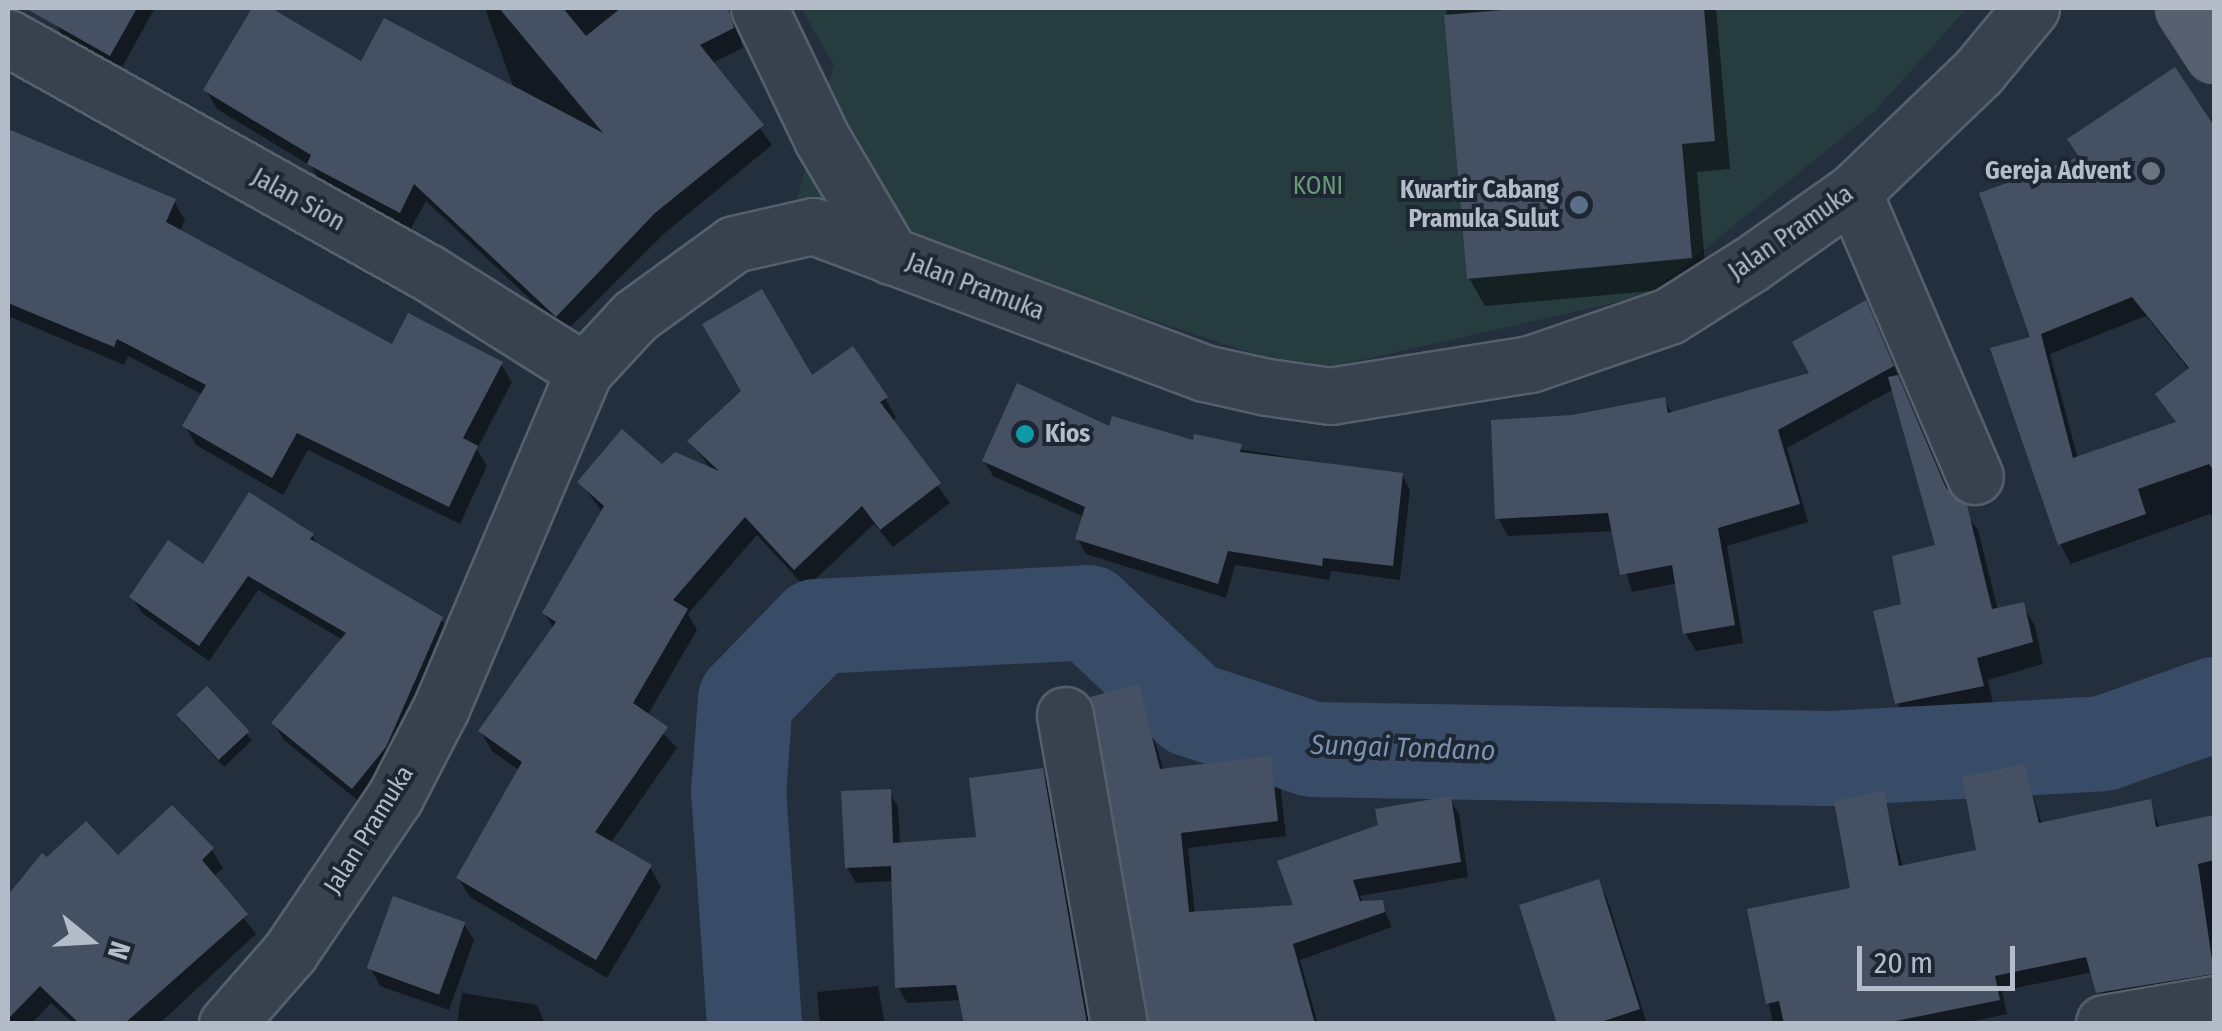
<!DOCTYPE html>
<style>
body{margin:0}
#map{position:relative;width:2222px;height:1031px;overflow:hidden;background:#242f3e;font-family:"Fira Sans Condensed",sans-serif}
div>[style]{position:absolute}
.green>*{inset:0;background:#263c3f}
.shadow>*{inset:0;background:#0007}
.river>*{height:95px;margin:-47.5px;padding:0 47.5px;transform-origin:47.5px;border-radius:47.5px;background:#394c67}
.building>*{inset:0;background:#455162;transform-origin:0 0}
.roads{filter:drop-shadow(2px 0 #565f6c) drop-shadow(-2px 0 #565f6c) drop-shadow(0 2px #565f6c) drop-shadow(0 -2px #565f6c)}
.minor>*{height:55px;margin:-27.5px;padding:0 27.5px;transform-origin:27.5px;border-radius:27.5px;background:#38414e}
.major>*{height:55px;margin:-27.5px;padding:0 27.5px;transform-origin:27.5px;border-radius:27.5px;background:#56606e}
.dots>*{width:28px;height:28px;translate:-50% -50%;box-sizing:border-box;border:5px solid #1d2633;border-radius:50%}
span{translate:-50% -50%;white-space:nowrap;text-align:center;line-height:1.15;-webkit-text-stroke:8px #1d2633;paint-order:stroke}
.poi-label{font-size:25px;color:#b4bcc9;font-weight:700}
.right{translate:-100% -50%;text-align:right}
.left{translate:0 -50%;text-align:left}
.park-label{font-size:25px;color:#6b9a76}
.street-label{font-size:25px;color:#b4bcc9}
.water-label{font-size:28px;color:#7c92b1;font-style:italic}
.frame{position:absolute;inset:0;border:10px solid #b4bcc9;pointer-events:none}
.north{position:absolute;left:40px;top:891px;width:100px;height:100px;-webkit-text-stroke:8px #1d2633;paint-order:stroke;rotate:108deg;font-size:28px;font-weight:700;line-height:40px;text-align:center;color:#b4bcc9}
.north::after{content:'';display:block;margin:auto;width:35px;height:45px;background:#b4bcc9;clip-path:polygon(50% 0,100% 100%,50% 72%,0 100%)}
.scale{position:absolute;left:1857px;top:946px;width:158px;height:45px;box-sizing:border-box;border:5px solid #b4bcc9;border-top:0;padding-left:12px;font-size:30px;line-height:35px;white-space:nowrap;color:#b4bcc9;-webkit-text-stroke:8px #1d2633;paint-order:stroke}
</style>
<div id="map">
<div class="green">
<i style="clip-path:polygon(801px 8px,1967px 8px,1875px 111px,1648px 295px,1309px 372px,796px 202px,834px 65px)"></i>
</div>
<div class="shadow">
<i style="clip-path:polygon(57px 8px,155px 8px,120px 71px,64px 39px,55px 23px,62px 11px)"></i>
<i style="clip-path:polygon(254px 8px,267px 8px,362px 64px,514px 89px,485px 8px,746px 8px,737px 25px,743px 48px,712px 63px,772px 145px,666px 232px,565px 332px,426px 201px,410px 230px,320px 183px,311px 166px,217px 109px,206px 90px)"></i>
<i style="clip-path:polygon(1446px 8px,1716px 8px,1730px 169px,1697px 172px,1707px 286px,1485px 306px,1469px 278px)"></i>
<i style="clip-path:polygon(evenodd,2175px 70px,2214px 131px,2214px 520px,2210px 514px,2071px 564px,2060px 544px,2033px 339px,2082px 159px,2175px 70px,2146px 316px,2190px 371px,2159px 395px,2177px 424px,2078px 459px,2050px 354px,2146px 316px)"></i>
<i style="clip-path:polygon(8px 133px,174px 201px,185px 220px,180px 232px,393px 348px,501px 364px,512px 382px,477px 449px,487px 466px,460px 524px,308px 450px,283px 495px,196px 445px,185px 426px,203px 395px,128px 356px,124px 365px,8px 316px)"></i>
<i style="clip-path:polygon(1875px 322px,1950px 494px,1978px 530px,1998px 610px,2022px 604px,2035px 626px,2043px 664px,1988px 680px,1994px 708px,1910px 725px,1897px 703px,1903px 606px,1938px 547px,1894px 389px,1787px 448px,1808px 522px,1727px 546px,1743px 643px,1696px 651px,1685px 633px,1678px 583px,1632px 592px,1614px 531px,1508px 536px,1498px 518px,1572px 418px,1664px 400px,1673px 415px,1813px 374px)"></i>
<i style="clip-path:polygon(811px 378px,885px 398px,896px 418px,891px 421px,950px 503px,893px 547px,874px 524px,806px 588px,757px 535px,688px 614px,697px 630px,647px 716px,677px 748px,610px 844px,650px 867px,661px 887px,607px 978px,470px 897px,458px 878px,520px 771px,492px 751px,481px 732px,554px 629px,544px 613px,603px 513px,580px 482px,662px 467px,711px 469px,690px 441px)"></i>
<i style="clip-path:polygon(1111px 429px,1402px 475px,1410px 490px,1400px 580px,1331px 571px,1329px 580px,1235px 565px,1226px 598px,1086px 554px,1078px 539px,1084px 517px,993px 476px,984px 461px)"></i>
<i style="clip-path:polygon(312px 535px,318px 546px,441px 619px,451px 635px,362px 804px,284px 740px,274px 724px,343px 640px,258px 590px,209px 661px,142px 613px,132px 597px)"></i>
<i style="clip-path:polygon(1138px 687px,1164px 771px,1270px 759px,1279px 774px,1286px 836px,1188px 848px,1195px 914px,1296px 908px,1450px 799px,1459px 814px,1468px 877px,1360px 896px,1363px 903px,1381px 902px,1392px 927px,1300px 960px,1318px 1024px,1151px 1024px)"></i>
<i style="clip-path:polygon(207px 689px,252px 740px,224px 767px,183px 723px)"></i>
<i style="clip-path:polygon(2024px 767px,2042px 825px,2150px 802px,2160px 829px,2214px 818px,2214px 992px,2107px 1007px,2093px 972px,2002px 991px,2007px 1014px,1960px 1024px,1773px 1024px,1750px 911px,1853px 890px,1883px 794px,1903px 867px,1979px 852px)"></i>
<i style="clip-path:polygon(1041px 771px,1050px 786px,1092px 1024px,966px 1024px,962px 1000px,907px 1003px,898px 987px,894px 881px,856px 883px,847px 867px,889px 791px,898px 807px,900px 845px,979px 839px)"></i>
<i style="clip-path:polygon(212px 850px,223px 868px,213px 877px,256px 934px,159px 1024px,74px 1024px,51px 1003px,31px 1024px,8px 1024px,8px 899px,43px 857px)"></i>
<i style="clip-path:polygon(1598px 882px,1607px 898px,1647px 1024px,1559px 1024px)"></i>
<i style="clip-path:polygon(464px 924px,474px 940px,449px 1010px,380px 986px,371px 969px)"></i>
<i style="clip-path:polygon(878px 986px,885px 1024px,820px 1024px,817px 992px)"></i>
<i style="clip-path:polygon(462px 993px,537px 1005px,545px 1024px,457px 1024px)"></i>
</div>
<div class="river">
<i style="left:754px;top:1024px;width:233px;rotate:-93.9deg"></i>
<i style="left:738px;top:792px;width:93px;rotate:-85.7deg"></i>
<i style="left:745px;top:699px;width:102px;rotate:-45.8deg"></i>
<i style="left:816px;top:626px;width:272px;rotate:-2.9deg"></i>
<i style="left:1088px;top:612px;width:141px;rotate:43.3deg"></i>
<i style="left:1191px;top:709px;width:127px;rotate:18.3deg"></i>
<i style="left:1312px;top:749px;width:518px;rotate:1deg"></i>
<i style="left:1830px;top:758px;width:273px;rotate:-3.1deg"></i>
<i style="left:2103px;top:743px;width:118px;rotate:-19.4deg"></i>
</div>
<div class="building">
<i style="clip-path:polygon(25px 8px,137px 8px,110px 56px)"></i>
<i style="clip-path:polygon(252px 8px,271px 8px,361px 61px,384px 18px,603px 133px,499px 8px,563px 8px,586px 36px,621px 8px,728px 8px,734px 28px,700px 45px,764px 125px,655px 213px,556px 317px,414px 184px,400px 213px,307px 164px,311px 155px,203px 90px)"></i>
<i style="clip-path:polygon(1527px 8px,1704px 8px,1715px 141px,1682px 144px,1692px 258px,1467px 279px,1444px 15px)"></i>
<i style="clip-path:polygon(evenodd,2175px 67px,2214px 126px,2214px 471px,2209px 464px,2138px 489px,2146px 514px,2058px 545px,1990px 348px,2030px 337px,1979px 193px,2079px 157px,2067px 139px,2175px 67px,2132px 297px,2189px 368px,2155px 394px,2176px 422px,2073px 458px,2041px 334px,2132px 297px)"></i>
<i style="clip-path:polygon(8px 129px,176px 199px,166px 222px,392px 344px,408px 313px,503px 362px,463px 438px,478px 446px,449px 507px,297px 433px,272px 478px,182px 426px,206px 385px,117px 339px,114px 347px,8px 303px)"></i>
<i style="clip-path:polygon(762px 289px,812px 375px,853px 346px,888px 397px,880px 402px,941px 483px,880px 530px,862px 506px,794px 570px,745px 517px,673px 600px,688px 609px,633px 703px,668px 727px,595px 832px,652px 865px,596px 960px,456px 878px,522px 762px,478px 731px,556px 622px,542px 613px,604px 506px,577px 482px,622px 429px,662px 464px,675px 452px,719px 471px,687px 441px,741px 391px,702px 324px)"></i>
<i style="clip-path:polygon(1866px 300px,1894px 366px,1778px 430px,1800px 504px,1718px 528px,1735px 625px,1683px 634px,1672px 565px,1620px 575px,1608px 513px,1495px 519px,1491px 420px,1572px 415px,1665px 397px,1668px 413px,1809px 373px,1792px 342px)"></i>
<i style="clip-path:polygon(1898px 375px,1946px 488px,1967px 505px,1992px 609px,2024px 602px,2033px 642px,1977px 658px,1984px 686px,1895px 704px,1873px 611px,1901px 604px,1892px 556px,1935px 545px,1888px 377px)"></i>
<i style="clip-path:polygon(1017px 383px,1109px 426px,1112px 416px,1193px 440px,1194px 434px,1242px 444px,1240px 452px,1403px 473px,1393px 566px,1323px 558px,1322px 566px,1228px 551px,1218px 584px,1075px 539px,1085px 507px,982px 461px)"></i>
<i style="clip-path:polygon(249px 492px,314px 534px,310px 539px,443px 617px,386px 747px,352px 789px,271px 723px,346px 633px,248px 576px,199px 646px,129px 597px,168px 540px,203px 564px)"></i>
<i style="clip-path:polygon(1139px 684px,1160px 769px,1271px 756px,1278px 821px,1181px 833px,1189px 912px,1293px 905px,1277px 861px,1378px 825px,1375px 809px,1451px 796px,1461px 862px,1353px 880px,1360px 901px,1383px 900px,1385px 912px,1293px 944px,1315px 1024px,1149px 1024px,1090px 697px)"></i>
<i style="left:207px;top:686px;width:62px;height:42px;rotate:47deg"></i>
<i style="clip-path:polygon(2025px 764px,2039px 823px,2151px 799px,2156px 827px,2214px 815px,2214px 860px,2198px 864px,2214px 974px,2096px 993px,2086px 957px,1995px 976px,2000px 1000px,1881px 1024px,1784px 1024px,1779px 1001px,1766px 1004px,1747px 909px,1850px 888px,1834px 801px,1884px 791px,1899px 866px,1976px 850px,1962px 777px)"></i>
<i style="clip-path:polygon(1043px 768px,1087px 1024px,964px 1024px,956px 985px,895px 988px,891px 866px,845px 868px,841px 791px,891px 789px,893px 843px,976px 837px,969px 778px)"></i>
<i style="clip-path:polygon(172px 805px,214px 848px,202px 860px,248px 914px,124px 1024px,80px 1024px,40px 986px,8px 1019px,8px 895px,42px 853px,47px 857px,86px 821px,118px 855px)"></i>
<i style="clip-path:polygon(1599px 879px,1640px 1009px,1595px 1024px,1557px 1024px,1519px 905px)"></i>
<i style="left:393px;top:896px;width:77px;height:77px;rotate:20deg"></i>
</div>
<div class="roads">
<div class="minor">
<i style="left:759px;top:8px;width:145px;rotate:64.3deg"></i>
<i style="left:822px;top:139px;width:136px;rotate:59.5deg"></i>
<i style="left:8px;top:38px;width:480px;rotate:29.2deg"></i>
<i style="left:427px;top:272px;width:186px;rotate:32.2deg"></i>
<i style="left:1853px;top:192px;width:309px;rotate:66.8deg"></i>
<i style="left:1065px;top:715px;width:314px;rotate:80.1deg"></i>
<i style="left:2104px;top:1023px;width:112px;rotate:-9.8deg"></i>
<i style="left:227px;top:1024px;width:96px;rotate:-48.8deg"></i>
<i style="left:290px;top:952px;width:187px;rotate:-55.9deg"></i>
<i style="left:395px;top:797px;width:100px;rotate:-62.7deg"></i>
<i style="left:441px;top:708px;width:366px;rotate:-67deg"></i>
<i style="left:584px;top:371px;width:75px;rotate:-47.2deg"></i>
<i style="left:635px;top:316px;width:122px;rotate:-36deg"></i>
<i style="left:734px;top:244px;width:81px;rotate:-12.8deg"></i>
<i style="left:813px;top:226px;width:418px;rotate:20.6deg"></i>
<i style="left:1204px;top:373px;width:65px;rotate:12.5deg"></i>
<i style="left:1267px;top:387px;width:64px;rotate:8.1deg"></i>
<i style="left:1330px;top:396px;width:203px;rotate:-9.1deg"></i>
<i style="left:1530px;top:364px;width:147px;rotate:-19.1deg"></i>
<i style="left:1669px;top:316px;width:97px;rotate:-32.4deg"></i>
<i style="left:1751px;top:264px;width:125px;rotate:-35.2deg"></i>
<i style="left:1853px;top:192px;width:175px;rotate:-43.8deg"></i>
<i style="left:1979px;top:71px;width:82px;rotate:-50.5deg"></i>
</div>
<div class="major">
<i style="left:2184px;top:8px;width:55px;rotate:56.9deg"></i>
</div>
</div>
<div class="dots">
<i style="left:2151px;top:171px;background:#6b7280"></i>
<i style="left:1579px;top:205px;background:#5c6f8a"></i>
<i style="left:1025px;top:434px;background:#0f9aa8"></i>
</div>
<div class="poi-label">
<span class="right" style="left:2131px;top:171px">Gereja Advent</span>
<span class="right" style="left:1559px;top:205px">Kwartir Cabang<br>Pramuka Sulut</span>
<span class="left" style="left:1045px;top:434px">Kios</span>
</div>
<div class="park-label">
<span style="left:1318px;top:186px">KONI</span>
</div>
<div class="street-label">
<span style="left:298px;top:200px;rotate:29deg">Jalan Sion</span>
<span style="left:1791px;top:233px;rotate:-35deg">Jalan Pramuka</span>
<span style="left:975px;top:287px;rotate:21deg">Jalan Pramuka</span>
<span style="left:369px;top:830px;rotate:-58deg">Jalan Pramuka</span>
</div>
<div class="water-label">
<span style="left:1403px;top:748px;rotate:2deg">Sungai Tondano</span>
</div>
<div class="frame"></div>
<div class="north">N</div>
<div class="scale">20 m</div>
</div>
